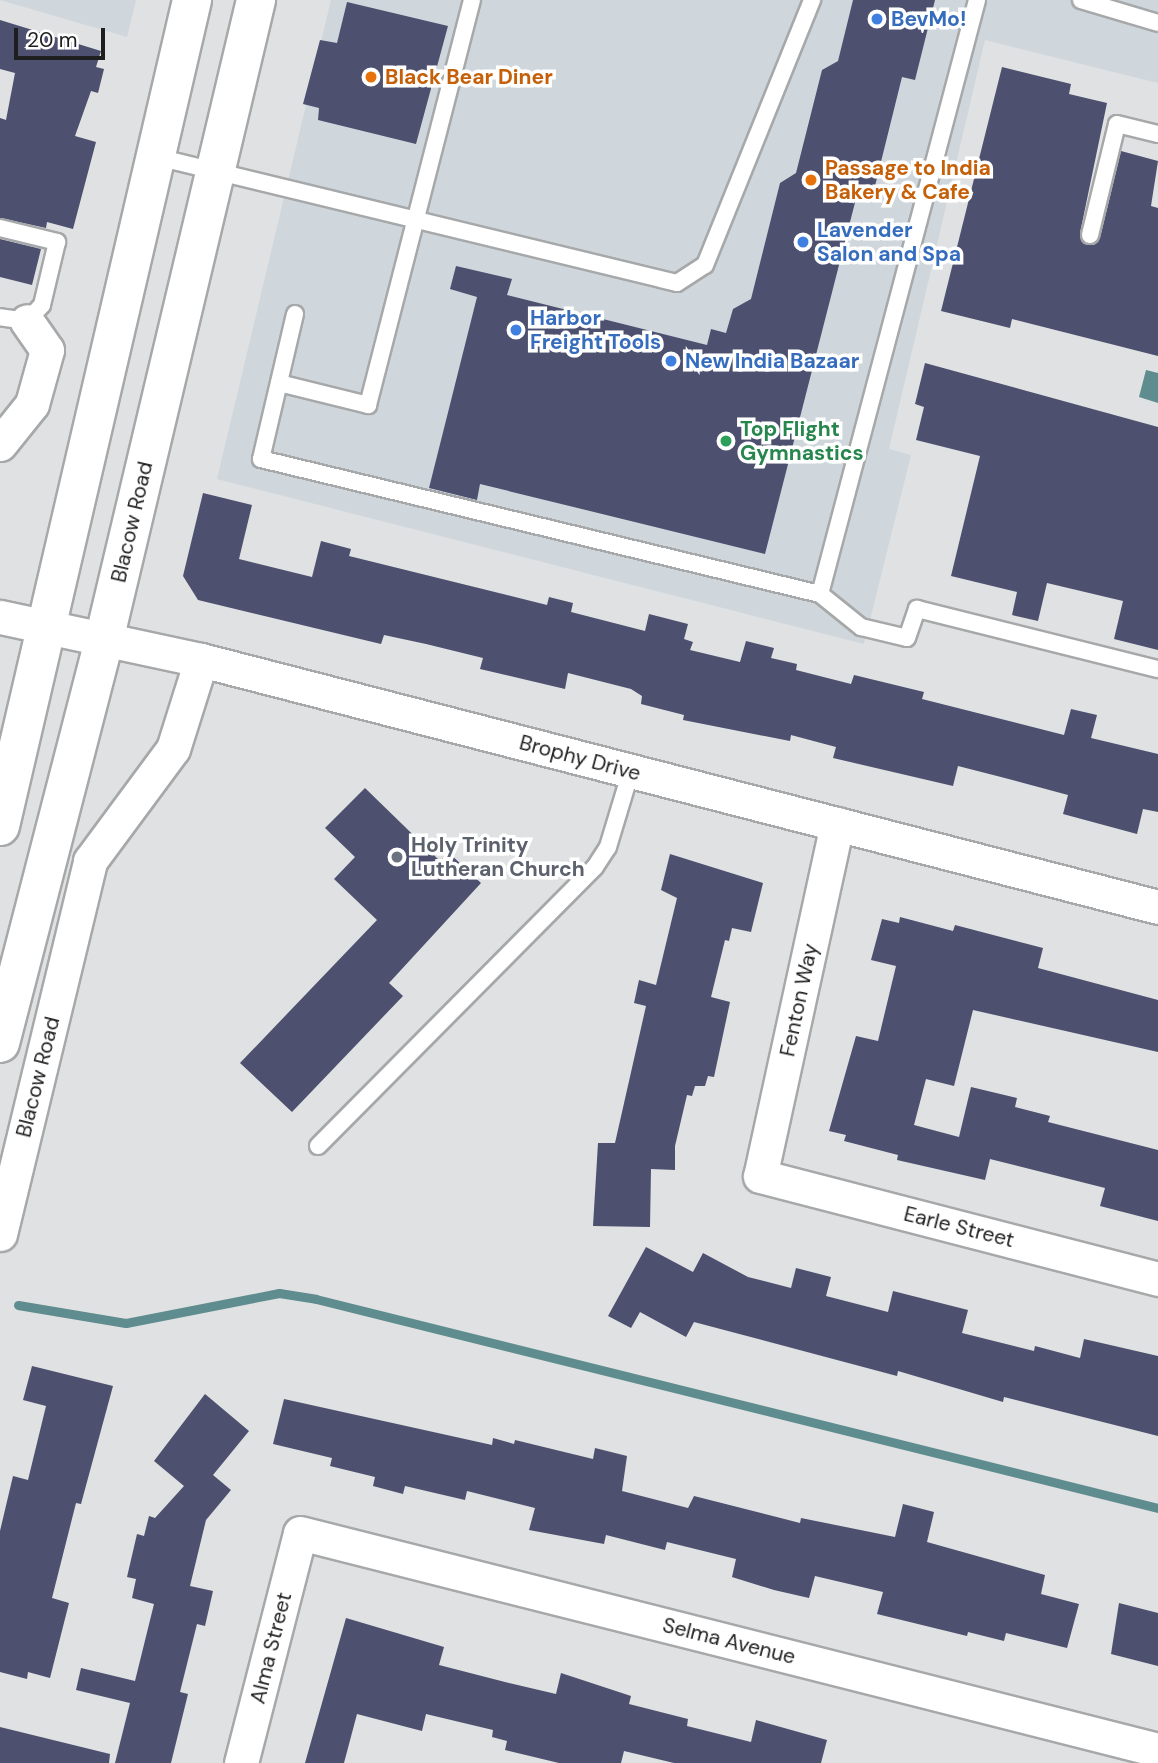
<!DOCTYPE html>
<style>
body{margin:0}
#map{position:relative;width:1158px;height:1763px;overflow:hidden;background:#dfe1e2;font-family:"DM Sans",sans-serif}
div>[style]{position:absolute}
.built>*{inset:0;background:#cfd7dd}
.water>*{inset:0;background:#5f8c8f}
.stream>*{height:9px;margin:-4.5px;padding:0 4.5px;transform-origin:4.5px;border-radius:4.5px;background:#5f8c8f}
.building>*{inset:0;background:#4d506e}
.roads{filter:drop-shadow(2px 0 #a6a8a9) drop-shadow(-2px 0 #a6a8a9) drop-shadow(0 2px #a6a8a9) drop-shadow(0 -2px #a6a8a9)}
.service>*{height:16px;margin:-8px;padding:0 8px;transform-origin:8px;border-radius:8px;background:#fff}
.minor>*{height:33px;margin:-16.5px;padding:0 16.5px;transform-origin:16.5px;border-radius:16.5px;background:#fff}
.secondary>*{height:38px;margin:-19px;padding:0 19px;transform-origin:19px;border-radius:19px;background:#fff}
.dots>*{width:19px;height:19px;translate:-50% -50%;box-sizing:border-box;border:4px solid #fff;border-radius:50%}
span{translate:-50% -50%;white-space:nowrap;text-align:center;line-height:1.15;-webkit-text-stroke:7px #fff;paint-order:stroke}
.shop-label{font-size:21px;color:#366cbe;font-weight:700}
.left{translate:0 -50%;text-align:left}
.food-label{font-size:21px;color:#c56008;font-weight:700}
.leisure-label{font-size:21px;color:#27864d;font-weight:700}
.street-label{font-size:21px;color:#1e1e1f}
.worship-label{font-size:21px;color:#5b616d;font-weight:700}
.scale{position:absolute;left:14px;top:28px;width:91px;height:32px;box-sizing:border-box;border:4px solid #1e1e1f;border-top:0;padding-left:9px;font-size:21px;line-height:24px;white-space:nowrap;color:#1e1e1f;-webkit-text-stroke:5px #fff;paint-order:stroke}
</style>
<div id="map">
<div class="built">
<i style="clip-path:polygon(0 0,136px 0,127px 37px)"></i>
<i style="clip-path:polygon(331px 0,1158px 0,1158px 83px,985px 40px,889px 449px,911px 455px,864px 644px,217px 479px)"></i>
</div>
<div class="water">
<i style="clip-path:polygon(1146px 370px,1158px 373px,1158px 403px,1139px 397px)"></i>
</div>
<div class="stream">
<i style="left:18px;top:1305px;width:109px;rotate:9.5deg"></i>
<i style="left:126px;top:1323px;width:156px;rotate:-11.1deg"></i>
<i style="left:279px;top:1293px;width:37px;rotate:9deg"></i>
<i style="left:316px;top:1299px;width:868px;rotate:13.94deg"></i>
</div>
<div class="building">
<i style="clip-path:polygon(853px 0,935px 0,915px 80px,902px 77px,874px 190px,859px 187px,765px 554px,480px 484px,477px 500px,429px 488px,477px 297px,450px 289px,456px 266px,512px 279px,507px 295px,707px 345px,711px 329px,726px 333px,733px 309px,751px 299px,780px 183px,796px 173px,822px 70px,838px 61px)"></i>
<i style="clip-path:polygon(347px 2px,448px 26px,416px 144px,318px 120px,319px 108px,303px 104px,320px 40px,337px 43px)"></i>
<i style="clip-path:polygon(0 20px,101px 51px,96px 67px,104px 69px,98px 93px,91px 91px,75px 136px,96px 142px,73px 229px,47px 222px,46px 228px,0 218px,0 118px,6px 120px,15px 73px,0 69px)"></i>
<i style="clip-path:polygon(1002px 67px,1071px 84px,1069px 94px,1107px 103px,1080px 233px,1083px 243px,1094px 245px,1100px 238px,1121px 151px,1158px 161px,1151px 206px,1158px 208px,1158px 356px,1012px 319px,1010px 328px,941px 311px)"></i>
<i style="clip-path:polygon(0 239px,41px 249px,32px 285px,0 277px)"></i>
<i style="clip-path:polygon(925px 363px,1158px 427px,1158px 650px,1114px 639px,1123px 601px,1047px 583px,1038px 621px,1012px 615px,1017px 592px,951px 576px,980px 456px,916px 440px,924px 407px,915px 404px)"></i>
<i style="clip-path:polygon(203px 493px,252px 505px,239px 559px,312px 577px,321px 541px,351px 549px,349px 556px,547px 605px,549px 597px,573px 603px,571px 612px,645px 631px,649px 614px,688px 624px,684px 639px,693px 642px,690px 650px,740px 662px,746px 641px,774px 648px,771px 658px,797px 664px,796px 670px,851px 684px,854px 675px,924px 692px,922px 699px,1064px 735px,1071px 709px,1097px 715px,1091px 738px,1158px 754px,1158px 812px,1143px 809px,1137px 834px,1063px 814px,1068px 795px,1001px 777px,958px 766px,953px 786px,833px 758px,836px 747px,791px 735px,790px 741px,683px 720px,684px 715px,641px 704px,642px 696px,631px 689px,568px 673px,565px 689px,480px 669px,483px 658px,426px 644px,384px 635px,381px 644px,198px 600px,183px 576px)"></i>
<i style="clip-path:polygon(365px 788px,440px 861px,448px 852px,481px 883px,389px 983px,403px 996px,292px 1112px,240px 1063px,377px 920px,334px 879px,355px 857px,325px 828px)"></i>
<i style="clip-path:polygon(670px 854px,763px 883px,751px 932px,732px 928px,729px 941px,725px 940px,711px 997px,730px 1002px,714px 1077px,708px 1076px,705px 1086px,695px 1086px,692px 1096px,687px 1095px,675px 1146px,675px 1170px,651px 1169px,650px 1227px,593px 1226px,598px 1143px,615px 1143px,646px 1006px,634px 1003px,639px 980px,656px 985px,677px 898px,661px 890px)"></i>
<i style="clip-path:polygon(900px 917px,953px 931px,955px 925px,1043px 948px,1038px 968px,1158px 1000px,1158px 1052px,973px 1010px,954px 1086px,926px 1079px,914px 1125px,959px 1137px,971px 1087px,1017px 1098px,1015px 1107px,1050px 1116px,1048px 1122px,1158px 1150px,1158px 1221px,1100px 1206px,1105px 1188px,990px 1159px,985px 1180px,897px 1160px,898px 1155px,844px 1141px,846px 1135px,829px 1131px,856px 1036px,878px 1041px,896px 966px,871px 960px,882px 919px,899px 923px)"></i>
<i style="clip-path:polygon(646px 1247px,693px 1272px,703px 1253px,748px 1277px,791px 1288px,796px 1268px,831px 1277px,826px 1296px,888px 1312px,893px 1291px,968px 1310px,962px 1333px,1034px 1351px,1035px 1346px,1080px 1358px,1084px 1339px,1158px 1356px,1158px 1436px,1004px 1397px,1003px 1402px,898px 1371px,897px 1376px,694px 1322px,686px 1337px,640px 1312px,631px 1328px,608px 1316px)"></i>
<i style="clip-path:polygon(32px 1366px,113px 1386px,81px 1504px,76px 1503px,52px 1598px,69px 1603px,50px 1678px,28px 1672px,27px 1679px,0 1672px,0 1531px,13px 1476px,28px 1480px,46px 1406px,23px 1400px)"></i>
<i style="clip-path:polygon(205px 1394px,249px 1431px,213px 1475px,231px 1490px,206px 1520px,190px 1586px,213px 1591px,205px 1626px,197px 1624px,180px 1692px,188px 1694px,171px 1763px,115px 1763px,130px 1703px,76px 1690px,81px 1668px,135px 1681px,154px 1604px,132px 1598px,136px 1579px,127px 1577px,137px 1534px,144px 1536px,149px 1516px,155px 1518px,184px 1486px,154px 1461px)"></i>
<i style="clip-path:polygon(284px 1399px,492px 1445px,493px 1438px,514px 1444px,515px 1440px,593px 1459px,595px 1448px,627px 1456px,622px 1491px,688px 1508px,694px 1496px,800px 1523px,801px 1518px,895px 1537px,903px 1504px,934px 1512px,927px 1542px,1045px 1575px,1041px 1594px,1079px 1604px,1067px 1648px,1006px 1633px,1004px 1641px,968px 1632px,967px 1636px,877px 1614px,883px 1592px,815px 1576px,809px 1598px,774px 1590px,732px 1577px,736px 1559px,667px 1542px,665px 1550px,606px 1535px,604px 1544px,529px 1530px,535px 1508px,467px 1491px,465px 1500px,405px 1486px,403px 1494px,373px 1486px,375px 1477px,330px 1466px,332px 1458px,273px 1444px)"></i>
<i style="clip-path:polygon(1119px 1603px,1158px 1613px,1158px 1666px,1111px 1654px)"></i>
<i style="clip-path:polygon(346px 1618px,444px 1647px,439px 1665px,505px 1682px,556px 1694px,561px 1673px,631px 1696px,629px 1704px,688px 1719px,687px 1726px,751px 1742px,756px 1720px,827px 1740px,821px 1763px,674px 1763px,624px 1751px,621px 1763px,559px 1763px,505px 1750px,507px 1741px,492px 1737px,493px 1730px,426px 1714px,422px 1731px,357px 1714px,344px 1763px,305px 1763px)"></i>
<i style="clip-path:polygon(0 1727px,110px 1754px,109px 1763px,0 1763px)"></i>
</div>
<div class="roads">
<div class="service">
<i style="left:1081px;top:0;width:80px;rotate:16.6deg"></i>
<i style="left:157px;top:157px;width:535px;rotate:13.62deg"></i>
<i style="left:677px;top:283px;width:33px;rotate:-33deg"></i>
<i style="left:705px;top:265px;width:286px;rotate:-68deg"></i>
<i style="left:0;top:228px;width:59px;rotate:13.8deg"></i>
<i style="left:57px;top:242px;width:65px;rotate:103.4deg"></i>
<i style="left:42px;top:305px;width:22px;rotate:133deg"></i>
<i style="left:27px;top:321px;width:27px;rotate:-172deg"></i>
<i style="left:1090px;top:235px;width:114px;rotate:-76.3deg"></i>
<i style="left:1117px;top:124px;width:42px;rotate:13.7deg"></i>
<i style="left:295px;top:314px;width:149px;rotate:103.2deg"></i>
<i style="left:261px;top:459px;width:575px;rotate:13.58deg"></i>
<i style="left:820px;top:594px;width:614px;rotate:-75.19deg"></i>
<i style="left:279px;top:383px;width:92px;rotate:13.9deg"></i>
<i style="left:368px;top:405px;width:418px;rotate:-75.6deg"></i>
<i style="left:820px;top:594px;width:53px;rotate:38.8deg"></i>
<i style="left:861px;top:627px;width:47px;rotate:13.4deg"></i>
<i style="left:907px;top:638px;width:31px;rotate:-71deg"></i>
<i style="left:917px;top:609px;width:248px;rotate:14deg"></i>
<i style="left:318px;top:1146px;width:393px;rotate:-45.2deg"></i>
<i style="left:595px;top:867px;width:24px;rotate:-57deg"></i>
<i style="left:608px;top:847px;width:79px;rotate:-73.2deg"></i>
</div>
<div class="minor">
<i style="left:0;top:444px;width:51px;rotate:-51.3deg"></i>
<i style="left:32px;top:404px;width:56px;rotate:-74.5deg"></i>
<i style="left:47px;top:350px;width:35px;rotate:-125deg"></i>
<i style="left:0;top:617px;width:206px;rotate:12.1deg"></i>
<i style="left:201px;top:660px;width:988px;rotate:14.47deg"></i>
<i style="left:837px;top:824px;width:360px;rotate:102.3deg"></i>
<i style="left:760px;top:1176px;width:411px;rotate:14.5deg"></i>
<i style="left:0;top:1234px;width:384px;rotate:-76.4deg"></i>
<i style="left:90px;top:861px;width:139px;rotate:-53.5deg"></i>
<i style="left:173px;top:749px;width:93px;rotate:-72.5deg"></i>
<i style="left:241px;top:1763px;width:237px;rotate:-75.6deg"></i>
<i style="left:300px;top:1533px;width:885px;rotate:14.19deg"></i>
</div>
<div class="secondary">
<i style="left:0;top:826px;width:848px;rotate:-76.91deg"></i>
<i style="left:0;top:1043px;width:420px;rotate:-75.5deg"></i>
<i style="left:105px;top:636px;width:654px;rotate:-76.64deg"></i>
</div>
</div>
<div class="dots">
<i style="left:877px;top:19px;background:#3f7fe0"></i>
<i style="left:371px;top:77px;background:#e8710a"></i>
<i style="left:811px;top:180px;background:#e8710a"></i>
<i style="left:803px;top:242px;background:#3f7fe0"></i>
<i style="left:516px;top:330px;background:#3f7fe0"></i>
<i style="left:671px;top:361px;background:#3f7fe0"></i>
<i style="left:726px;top:441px;background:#2e9e5b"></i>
<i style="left:397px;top:857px;background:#6b7280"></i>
</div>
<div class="shop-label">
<span class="left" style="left:891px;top:19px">BevMo!</span>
<span class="left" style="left:817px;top:242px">Lavender<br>Salon and Spa</span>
<span class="left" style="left:530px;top:330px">Harbor<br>Freight Tools</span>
<span class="left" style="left:685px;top:361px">New India Bazaar</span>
</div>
<div class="food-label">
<span class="left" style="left:385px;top:77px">Black Bear Diner</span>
<span class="left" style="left:825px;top:180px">Passage to India<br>Bakery &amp; Cafe</span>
</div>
<div class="leisure-label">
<span class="left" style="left:740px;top:441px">Top Flight<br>Gymnastics</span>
</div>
<div class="street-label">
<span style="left:132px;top:522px;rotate:-77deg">Blacow Road</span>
<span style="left:580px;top:758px;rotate:15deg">Brophy Drive</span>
<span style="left:799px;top:1000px;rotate:-78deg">Fenton Way</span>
<span style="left:38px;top:1077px;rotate:-76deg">Blacow Road</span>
<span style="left:959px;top:1227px;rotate:14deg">Earle Street</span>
<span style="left:729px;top:1641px;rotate:14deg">Selma Avenue</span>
<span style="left:271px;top:1648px;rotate:-76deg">Alma Street</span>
</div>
<div class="worship-label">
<span class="left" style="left:411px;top:857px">Holy Trinity<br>Lutheran Church</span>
</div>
<div class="scale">20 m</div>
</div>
